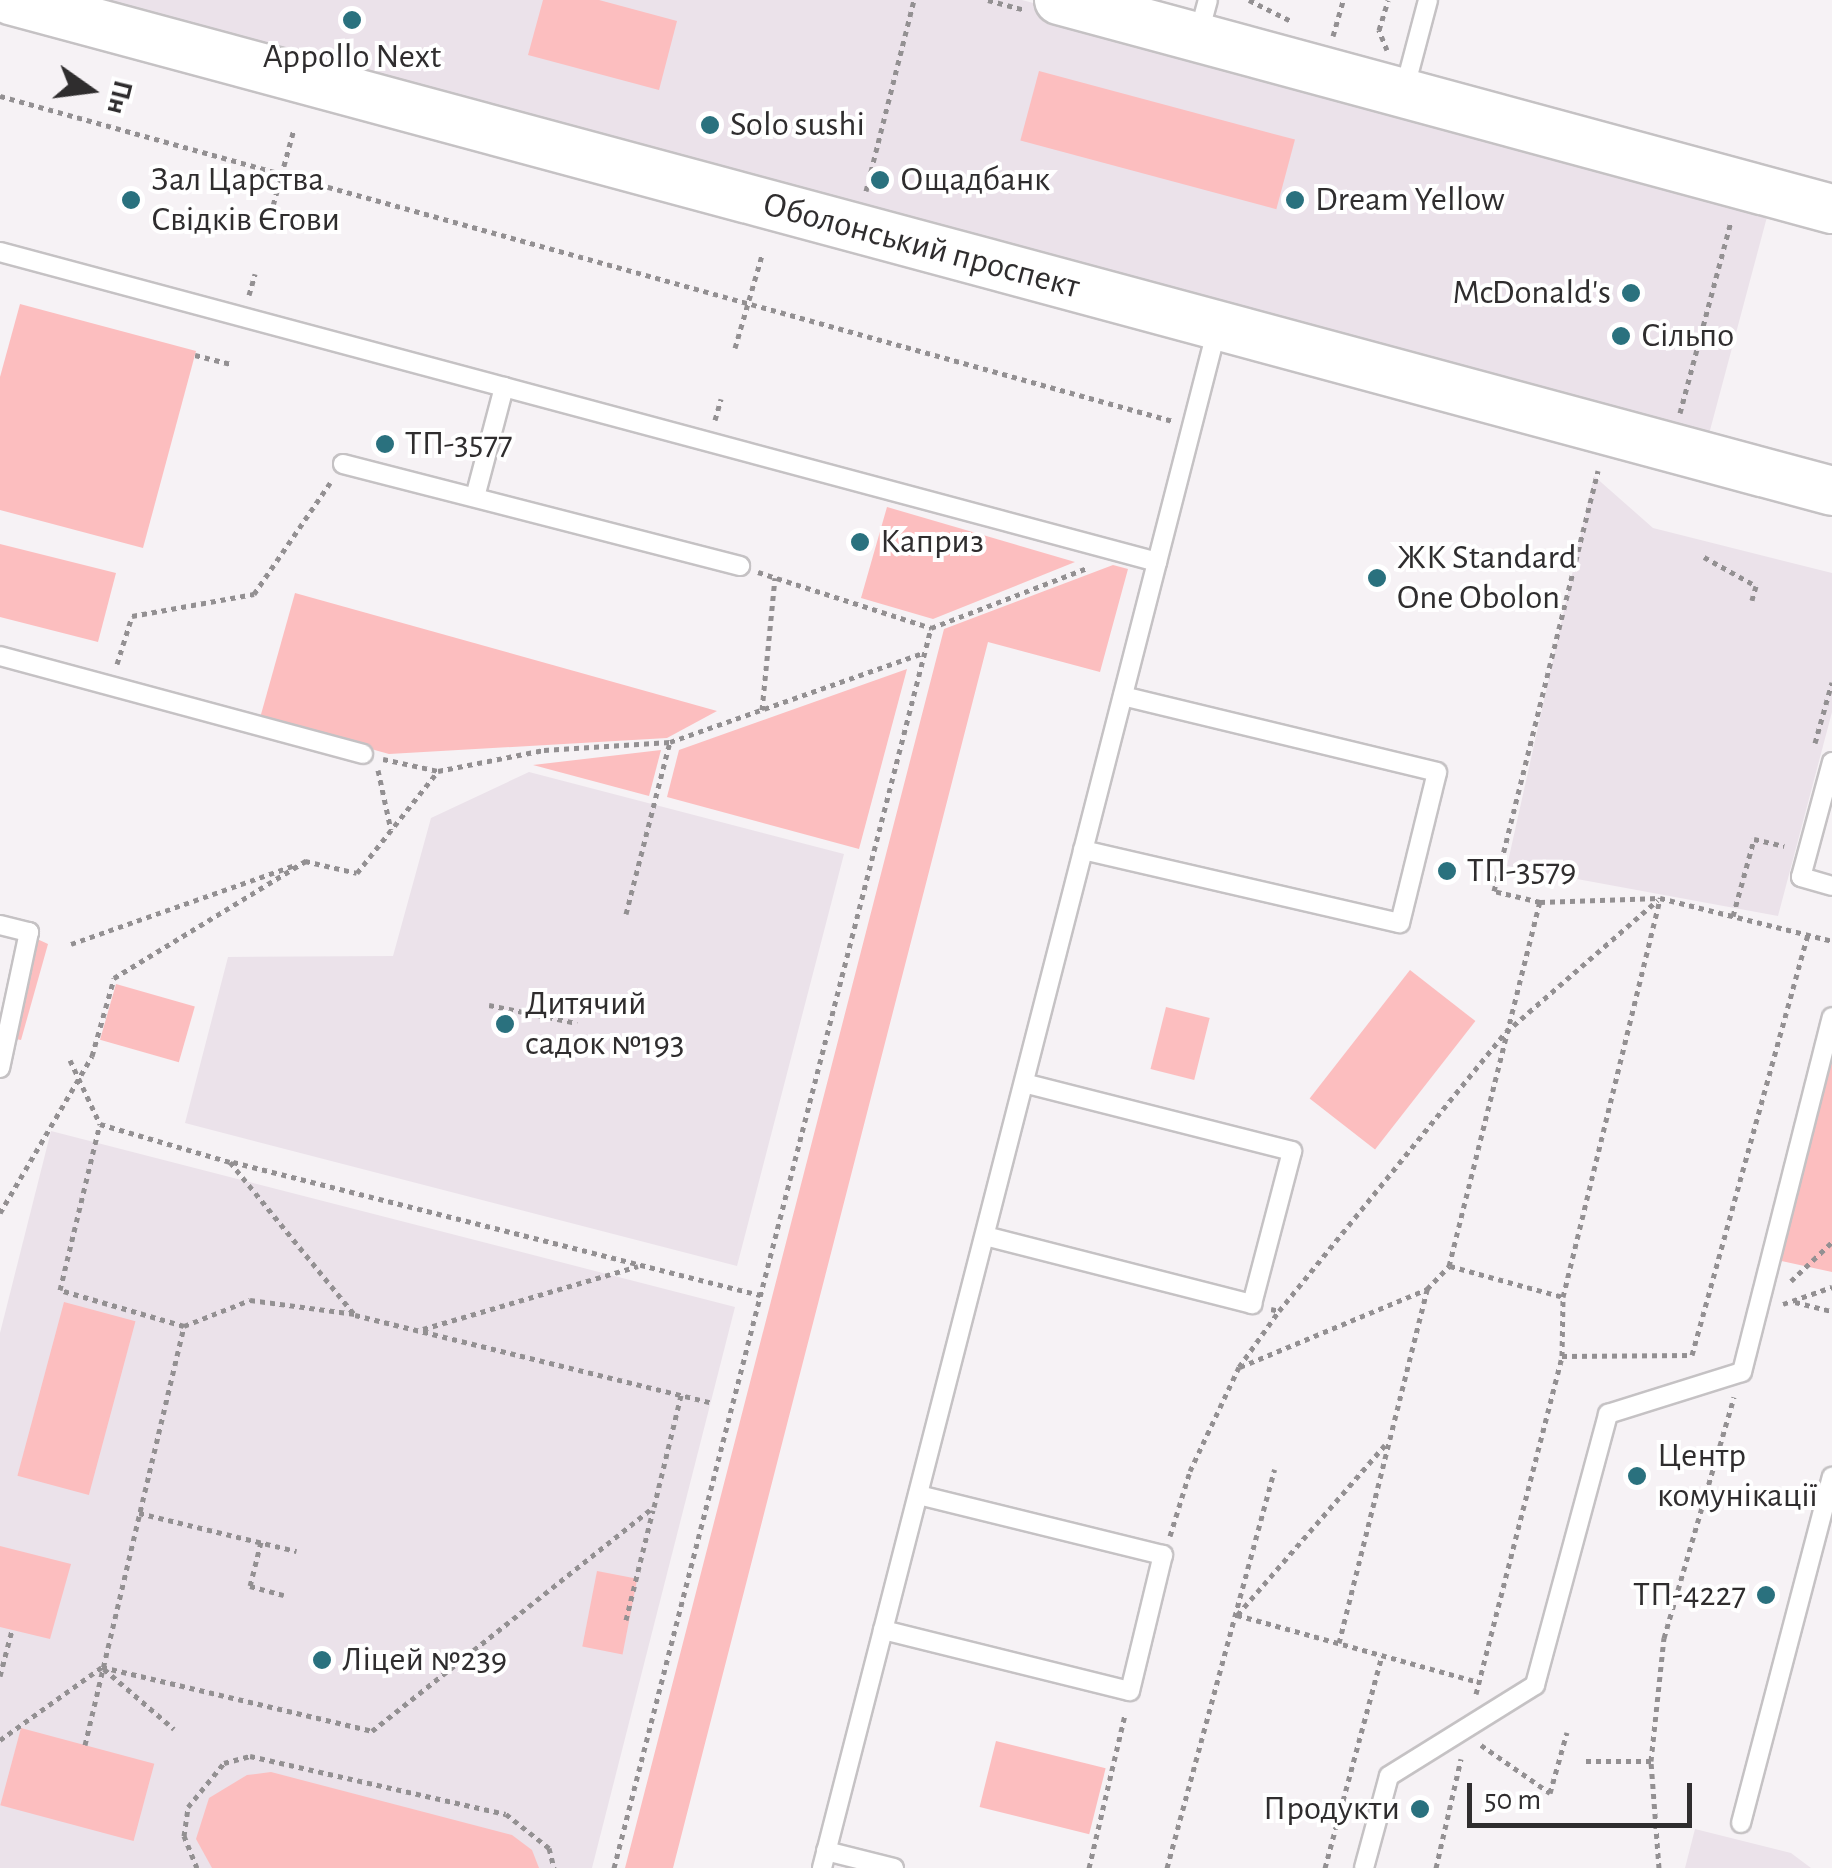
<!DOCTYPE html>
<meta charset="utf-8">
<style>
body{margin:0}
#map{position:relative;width:1832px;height:1868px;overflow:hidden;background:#f6f2f5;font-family:"Alegreya Sans",sans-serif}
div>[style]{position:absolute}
.built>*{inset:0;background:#ebe2ea}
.green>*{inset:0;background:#fcbebf;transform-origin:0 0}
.path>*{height:5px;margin-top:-2.5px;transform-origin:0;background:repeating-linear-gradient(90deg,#939092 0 5px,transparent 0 10px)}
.roads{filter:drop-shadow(2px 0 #c5c2c4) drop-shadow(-2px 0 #c5c2c4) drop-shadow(0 2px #c5c2c4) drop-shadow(0 -2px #c5c2c4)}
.lane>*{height:18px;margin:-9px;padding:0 9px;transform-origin:9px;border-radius:9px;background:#fff}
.secondary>*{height:48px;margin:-24px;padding:0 24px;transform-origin:24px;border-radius:24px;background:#fff}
.dots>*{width:28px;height:28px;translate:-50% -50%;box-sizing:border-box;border:5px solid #fff;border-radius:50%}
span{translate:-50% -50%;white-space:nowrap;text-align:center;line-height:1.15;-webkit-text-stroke:8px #fff;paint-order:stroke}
.poi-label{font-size:35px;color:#2f2d2e}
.left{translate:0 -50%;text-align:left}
.right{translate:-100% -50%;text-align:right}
.street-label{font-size:35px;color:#2f2d2e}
.north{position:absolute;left:40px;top:40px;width:100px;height:100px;-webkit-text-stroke:8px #fff;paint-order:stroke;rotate:104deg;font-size:28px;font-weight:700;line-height:40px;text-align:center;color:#2f2d2e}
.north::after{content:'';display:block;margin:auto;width:35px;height:45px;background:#2f2d2e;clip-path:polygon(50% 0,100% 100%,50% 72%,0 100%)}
.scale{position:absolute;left:1467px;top:1783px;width:225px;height:45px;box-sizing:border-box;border:5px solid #2f2d2e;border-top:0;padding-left:12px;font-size:30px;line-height:35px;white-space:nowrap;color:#2f2d2e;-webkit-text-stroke:8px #fff;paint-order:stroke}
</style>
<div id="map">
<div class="built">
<i style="clip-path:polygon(39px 0,1022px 0,1771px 202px,1705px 449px)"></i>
<i style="clip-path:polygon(1594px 476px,1653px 528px,1832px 573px,1832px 712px,1778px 916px,1507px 866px)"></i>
<i style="clip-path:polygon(529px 772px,844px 854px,737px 1266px,185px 1123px,228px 957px,393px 956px,431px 818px)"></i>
<i style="clip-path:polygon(51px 1131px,735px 1307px,592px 1868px,0 1868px,0 1333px)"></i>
<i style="clip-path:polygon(1695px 1829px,1791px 1853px,1811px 1868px,1685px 1868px)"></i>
</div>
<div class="green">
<i style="clip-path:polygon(543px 0,599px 0,677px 21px,659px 90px,528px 55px)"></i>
<i style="left:1039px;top:71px;width:265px;height:72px;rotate:15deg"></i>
<i style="clip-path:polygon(20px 304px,196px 351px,143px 548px,0 510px,0 377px)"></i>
<i style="clip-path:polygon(887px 507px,1075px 562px,933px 619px,861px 598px)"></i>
<i style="clip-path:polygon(0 544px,116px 573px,98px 642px,0 617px)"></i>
<i style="clip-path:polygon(1113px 565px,1128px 569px,1100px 672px,988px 642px,673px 1868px,625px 1868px,944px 629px)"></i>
<i style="clip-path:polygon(295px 593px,717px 711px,667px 738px,389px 754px,260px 718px)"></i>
<i style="clip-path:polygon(907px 669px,859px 849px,667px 797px,679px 750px)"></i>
<i style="clip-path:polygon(661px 750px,649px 796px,533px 765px)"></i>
<i style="clip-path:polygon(35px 938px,48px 944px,21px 1040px,11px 1038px)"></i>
<i style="left:1410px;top:970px;width:83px;height:163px;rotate:38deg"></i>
<i style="left:116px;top:984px;width:82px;height:58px;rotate:16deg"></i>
<i style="left:1166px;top:1007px;width:45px;height:64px;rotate:14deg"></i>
<i style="clip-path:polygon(1832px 1062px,1832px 1272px,1777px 1260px)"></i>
<i style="left:64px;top:1302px;width:74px;height:180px;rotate:15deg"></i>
<i style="clip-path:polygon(0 1546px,71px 1564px,50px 1639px,0 1627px)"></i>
<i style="left:597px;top:1571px;width:41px;height:77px;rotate:11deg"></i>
<i style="left:21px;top:1728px;width:138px;height:80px;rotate:15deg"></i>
<i style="left:996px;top:1741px;width:113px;height:68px;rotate:14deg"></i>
<i style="clip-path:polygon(271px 1772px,512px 1835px,532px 1850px,539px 1868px,212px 1868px,196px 1839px,209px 1798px,247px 1775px)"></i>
</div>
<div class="path">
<i style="left:988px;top:0;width:38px;rotate:15deg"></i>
<i style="left:1249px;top:0;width:47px;rotate:26.6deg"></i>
<i style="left:1333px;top:36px;width:37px;rotate:-74deg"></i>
<i style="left:1387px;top:50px;width:22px;rotate:-112deg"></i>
<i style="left:1379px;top:30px;width:31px;rotate:-73deg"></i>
<i style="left:0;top:96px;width:1217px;rotate:15.49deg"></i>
<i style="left:866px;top:191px;width:197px;rotate:-75.9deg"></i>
<i style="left:268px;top:224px;width:98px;rotate:-74.7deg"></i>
<i style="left:249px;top:295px;width:22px;rotate:-74deg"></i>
<i style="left:735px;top:348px;width:97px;rotate:-73.8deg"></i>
<i style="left:195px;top:355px;width:37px;rotate:14deg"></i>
<i style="left:1680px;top:413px;width:199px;rotate:-75.1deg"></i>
<i style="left:715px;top:420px;width:22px;rotate:-74deg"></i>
<i style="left:1704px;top:557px;width:60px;rotate:29.1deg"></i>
<i style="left:1756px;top:586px;width:15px;rotate:106deg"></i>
<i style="left:758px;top:572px;width:182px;rotate:17.9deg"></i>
<i style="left:117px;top:664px;width:50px;rotate:-72.6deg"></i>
<i style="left:132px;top:616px;width:124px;rotate:-10.2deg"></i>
<i style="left:254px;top:594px;width:135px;rotate:-55.6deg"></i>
<i style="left:762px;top:710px;width:133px;rotate:-84.4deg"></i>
<i style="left:1815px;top:743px;width:63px;rotate:-74.4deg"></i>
<i style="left:383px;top:759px;width:56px;rotate:12.3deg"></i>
<i style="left:438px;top:771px;width:108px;rotate:-11.2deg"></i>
<i style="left:544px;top:750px;width:126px;rotate:-3.6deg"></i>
<i style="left:670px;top:742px;width:270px;rotate:-19.4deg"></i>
<i style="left:378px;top:770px;width:61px;rotate:77.8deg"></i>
<i style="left:305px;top:861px;width:53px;rotate:13deg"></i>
<i style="left:357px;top:873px;width:130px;rotate:-51.5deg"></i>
<i style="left:1540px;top:902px;width:120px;rotate:-1.9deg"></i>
<i style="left:1660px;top:898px;width:177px;rotate:14deg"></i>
<i style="left:626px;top:914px;width:178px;rotate:-75.7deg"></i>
<i style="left:1733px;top:916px;width:80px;rotate:-74.7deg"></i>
<i style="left:1754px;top:839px;width:31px;rotate:13deg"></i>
<i style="left:71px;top:944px;width:238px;rotate:-19.4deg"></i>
<i style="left:489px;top:1005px;width:90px;rotate:11.6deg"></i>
<i style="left:70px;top:1060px;width:71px;rotate:64.9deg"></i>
<i style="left:100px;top:1124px;width:135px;rotate:16.3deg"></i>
<i style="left:230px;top:1162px;width:198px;rotate:50.8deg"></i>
<i style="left:355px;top:1315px;width:366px;rotate:13.8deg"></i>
<i style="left:233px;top:1162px;width:544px;rotate:14.16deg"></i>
<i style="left:0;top:1213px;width:182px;rotate:-59.6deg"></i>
<i style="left:92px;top:1056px;width:81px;rotate:-74.2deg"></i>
<i style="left:114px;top:978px;width:226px;rotate:-31.4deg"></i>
<i style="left:1450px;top:1266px;width:117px;rotate:15.3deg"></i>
<i style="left:1791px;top:1281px;width:57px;rotate:-43.6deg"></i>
<i style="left:1795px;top:1302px;width:38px;rotate:14deg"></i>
<i style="left:1783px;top:1304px;width:52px;rotate:-19.1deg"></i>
<i style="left:1271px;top:1309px;width:8px;rotate:14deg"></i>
<i style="left:1279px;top:1311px;width:360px;rotate:-50.9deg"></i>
<i style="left:1506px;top:1032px;width:201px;rotate:-41deg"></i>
<i style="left:184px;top:1326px;width:71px;rotate:-21.5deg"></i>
<i style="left:250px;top:1300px;width:106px;rotate:7.6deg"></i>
<i style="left:423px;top:1329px;width:224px;rotate:-16.3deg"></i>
<i style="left:1562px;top:1356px;width:130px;rotate:-0.4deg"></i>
<i style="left:1692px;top:1355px;width:436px;rotate:-74.6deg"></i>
<i style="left:1240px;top:1367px;width:203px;rotate:-22.6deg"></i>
<i style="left:1385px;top:1445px;width:225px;rotate:131deg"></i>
<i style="left:1237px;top:1615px;width:251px;rotate:15.5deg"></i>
<i style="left:139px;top:1513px;width:162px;rotate:13.6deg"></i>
<i style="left:1170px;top:1536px;width:68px;rotate:-72.9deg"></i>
<i style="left:1190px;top:1471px;width:115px;rotate:-64.8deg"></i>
<i style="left:1239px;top:1367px;width:69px;rotate:-54.5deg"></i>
<i style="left:261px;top:1542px;width:45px;rotate:104deg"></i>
<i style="left:250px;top:1586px;width:35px;rotate:15deg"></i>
<i style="left:626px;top:1620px;width:113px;rotate:-76.2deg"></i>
<i style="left:1339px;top:1643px;width:365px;rotate:-76deg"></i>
<i style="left:1427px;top:1289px;width:32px;rotate:-46deg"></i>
<i style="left:1449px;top:1266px;width:375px;rotate:-76deg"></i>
<i style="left:1540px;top:902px;width:47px;rotate:-166.6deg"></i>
<i style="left:1494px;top:891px;width:433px;rotate:-76.1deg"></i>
<i style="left:104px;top:1669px;width:92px;rotate:40.6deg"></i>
<i style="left:0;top:1676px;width:48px;rotate:-75.4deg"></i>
<i style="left:1476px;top:1694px;width:349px;rotate:-75.7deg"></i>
<i style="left:1562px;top:1356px;width:59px;rotate:-89deg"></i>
<i style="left:1563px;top:1297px;width:411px;rotate:-76.3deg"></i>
<i style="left:0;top:1740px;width:125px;rotate:-35.6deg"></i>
<i style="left:102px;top:1667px;width:277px;rotate:13.3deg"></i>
<i style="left:372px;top:1731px;width:360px;rotate:-38.5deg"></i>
<i style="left:654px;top:1507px;width:115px;rotate:-76.4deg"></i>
<i style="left:85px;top:1745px;width:431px;rotate:-76.7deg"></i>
<i style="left:184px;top:1326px;width:129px;rotate:-163.8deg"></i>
<i style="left:60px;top:1290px;width:171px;rotate:-76.5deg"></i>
<i style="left:1481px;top:1745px;width:84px;rotate:34.8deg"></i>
<i style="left:1550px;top:1793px;width:63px;rotate:-74.4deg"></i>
<i style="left:1586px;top:1761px;width:65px"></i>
<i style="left:197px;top:1868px;width:35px;rotate:-112deg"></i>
<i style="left:184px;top:1836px;width:29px;rotate:-82deg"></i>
<i style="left:188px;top:1807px;width:57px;rotate:-50.7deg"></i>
<i style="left:224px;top:1763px;width:27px;rotate:-15deg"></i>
<i style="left:250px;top:1756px;width:262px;rotate:12.8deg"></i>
<i style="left:506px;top:1814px;width:55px;rotate:38.3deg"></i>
<i style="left:549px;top:1848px;width:21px;rotate:76deg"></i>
<i style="left:614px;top:1868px;width:1280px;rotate:-75.66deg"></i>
<i style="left:931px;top:628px;width:167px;rotate:-21deg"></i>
<i style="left:1089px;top:1868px;width:157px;rotate:-76.8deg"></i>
<i style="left:1167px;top:1868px;width:413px;rotate:-74.9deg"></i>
<i style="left:1325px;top:1868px;width:220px;rotate:-75deg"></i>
<i style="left:1436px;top:1868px;width:112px;rotate:-77.1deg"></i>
<i style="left:1659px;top:1868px;width:107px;rotate:-94.3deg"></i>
<i style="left:1651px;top:1761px;width:124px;rotate:-84deg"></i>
<i style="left:1664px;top:1638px;width:251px;rotate:-73.8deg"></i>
</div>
<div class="roads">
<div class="lane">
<i style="left:1198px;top:37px;width:38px;rotate:-75deg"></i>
<i style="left:1404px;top:91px;width:94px;rotate:-75.2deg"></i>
<i style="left:0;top:252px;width:1198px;rotate:15deg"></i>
<i style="left:343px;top:464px;width:410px;rotate:14.4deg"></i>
<i style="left:475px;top:497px;width:114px;rotate:-75.2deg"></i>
<i style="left:0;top:656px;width:376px;rotate:15.1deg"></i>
<i style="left:1832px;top:762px;width:119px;rotate:105.1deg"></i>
<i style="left:1801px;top:877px;width:32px;rotate:16deg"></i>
<i style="left:1083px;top:850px;width:325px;rotate:13deg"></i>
<i style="left:1400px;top:923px;width:155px;rotate:-76.2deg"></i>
<i style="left:1437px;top:772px;width:323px;rotate:-166.4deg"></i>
<i style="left:0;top:925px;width:30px;rotate:14deg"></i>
<i style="left:29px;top:932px;width:139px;rotate:102deg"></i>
<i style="left:985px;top:1236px;width:276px;rotate:14.3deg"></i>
<i style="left:1252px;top:1304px;width:158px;rotate:-75.3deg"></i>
<i style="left:1292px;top:1151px;width:276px;rotate:-165.8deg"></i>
<i style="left:883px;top:1630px;width:254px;rotate:13.9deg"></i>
<i style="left:1130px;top:1691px;width:140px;rotate:-76.4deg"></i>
<i style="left:1163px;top:1555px;width:252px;rotate:-166.2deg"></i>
<i style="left:1741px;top:1823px;width:358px;rotate:-75.3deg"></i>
<i style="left:826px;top:1851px;width:70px;rotate:14deg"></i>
<i style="left:822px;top:1868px;width:1590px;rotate:-75.61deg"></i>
<i style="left:1364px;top:1868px;width:95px;rotate:-74.8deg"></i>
<i style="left:1389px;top:1776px;width:172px;rotate:-31.9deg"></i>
<i style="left:1535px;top:1685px;width:281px;rotate:-74.9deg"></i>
<i style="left:1608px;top:1414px;width:140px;rotate:-17.4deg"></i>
<i style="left:1742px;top:1372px;width:366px;rotate:-75.8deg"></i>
</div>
<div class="secondary">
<i style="left:10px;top:0;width:1887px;rotate:15.08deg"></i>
<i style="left:1059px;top:0;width:801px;rotate:15.13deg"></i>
</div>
</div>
<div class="dots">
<i style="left:352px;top:20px;background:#2a717e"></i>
<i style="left:710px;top:125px;background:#2a717e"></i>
<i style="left:880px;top:180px;background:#2a717e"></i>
<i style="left:131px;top:200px;background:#2a717e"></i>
<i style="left:1295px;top:200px;background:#2a717e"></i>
<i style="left:1631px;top:293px;background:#2a717e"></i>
<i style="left:1621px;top:336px;background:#2a717e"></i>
<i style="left:385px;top:444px;background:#2a717e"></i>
<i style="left:860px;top:542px;background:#2a717e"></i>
<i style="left:1377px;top:578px;background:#2a717e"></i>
<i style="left:1447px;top:871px;background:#2a717e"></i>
<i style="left:505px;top:1024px;background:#2a717e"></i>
<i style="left:1637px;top:1476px;background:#2a717e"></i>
<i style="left:1766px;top:1595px;background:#2a717e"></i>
<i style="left:322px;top:1660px;background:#2a717e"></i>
<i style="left:1420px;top:1809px;background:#2a717e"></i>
</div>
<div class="poi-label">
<span style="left:352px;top:57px">Appollo Next</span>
<span class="left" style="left:730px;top:125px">Solo sushi</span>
<span class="left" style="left:151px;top:200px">Зал Царства<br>Свідків Єгови</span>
<span class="left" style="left:900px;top:180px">Ощадбанк</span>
<span class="left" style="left:1315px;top:200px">Dream Yellow</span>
<span class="right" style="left:1611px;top:293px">McDonald's</span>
<span class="left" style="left:1641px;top:336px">Сільпо</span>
<span class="left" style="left:405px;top:444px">ТП-3577</span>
<span class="left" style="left:880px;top:542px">Каприз</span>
<span class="left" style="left:1397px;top:578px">ЖК Standard<br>One Obolon</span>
<span class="left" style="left:1467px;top:871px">ТП-3579</span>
<span class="left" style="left:525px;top:1024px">Дитячий<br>садок №193</span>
<span class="left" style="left:1657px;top:1476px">Центр<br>комунікації</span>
<span class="right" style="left:1746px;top:1595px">ТП-4227</span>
<span class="left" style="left:342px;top:1660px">Ліцей №239</span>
<span class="right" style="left:1400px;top:1809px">Продукти</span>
</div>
<div class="street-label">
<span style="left:921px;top:246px;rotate:15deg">Оболонський проспект</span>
</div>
<div class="north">Пн</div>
<div class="scale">50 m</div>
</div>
